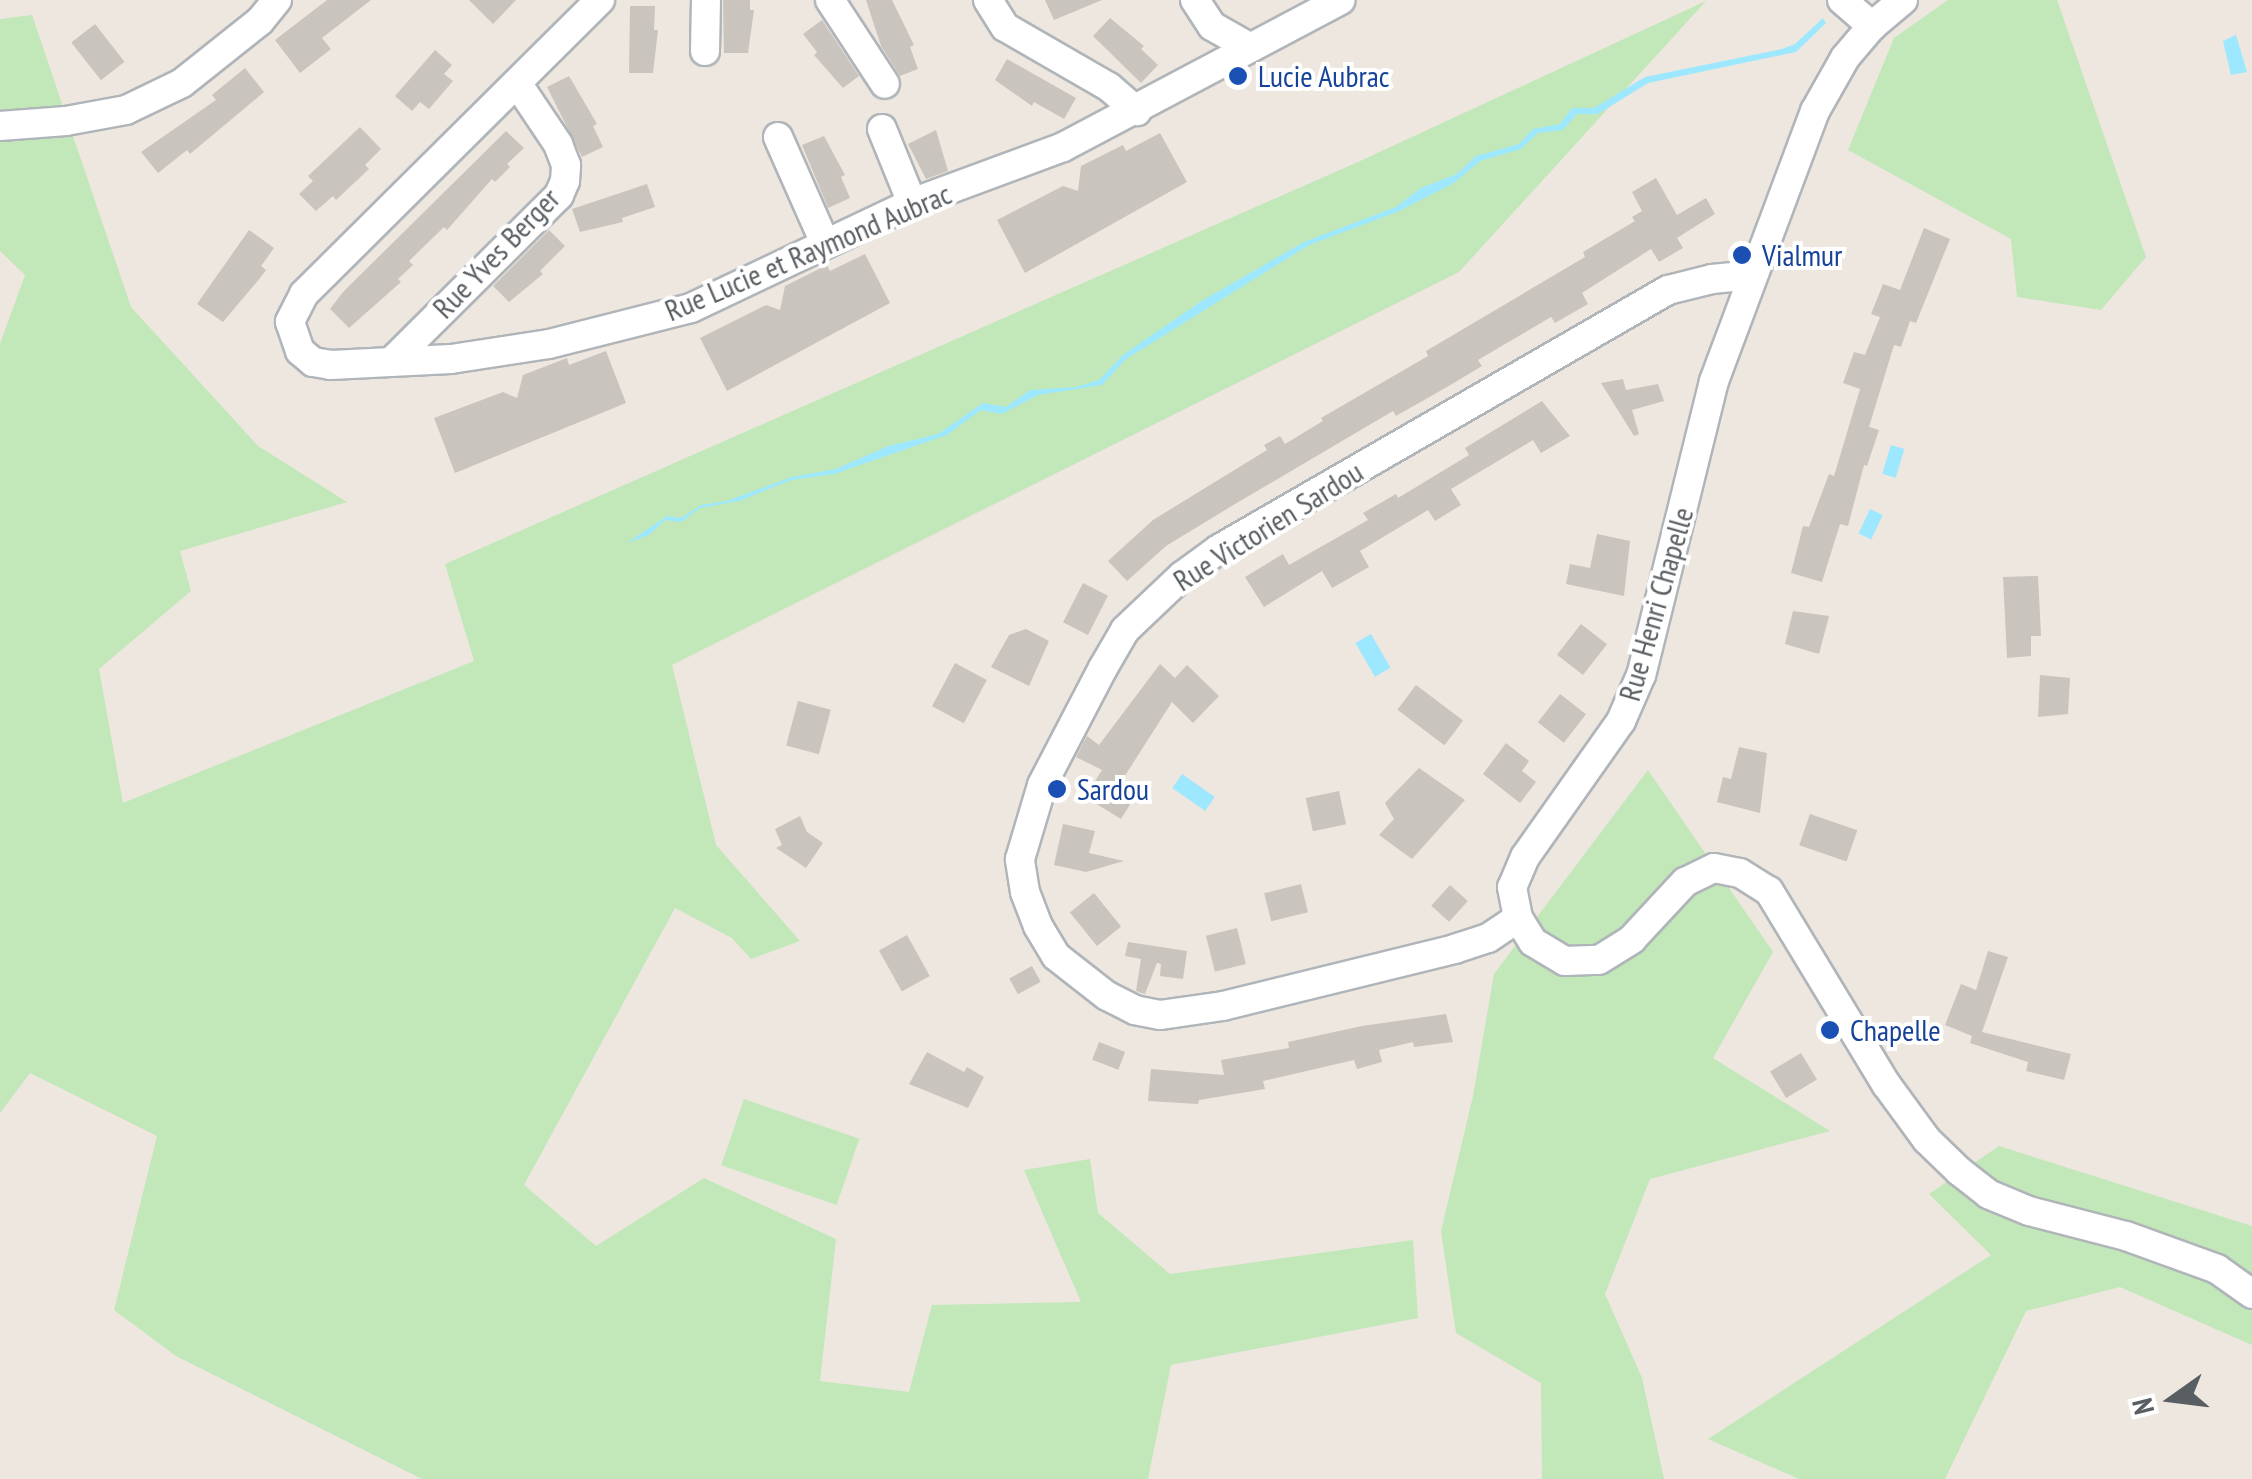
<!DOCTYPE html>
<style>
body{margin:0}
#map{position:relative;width:2252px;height:1479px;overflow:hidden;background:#ede7df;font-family:"PT Sans Narrow",sans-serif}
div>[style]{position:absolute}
.green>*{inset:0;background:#c2e7b9;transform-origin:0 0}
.water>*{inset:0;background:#9de8ff;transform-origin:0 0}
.building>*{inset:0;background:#cac4be;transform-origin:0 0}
.roads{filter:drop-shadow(2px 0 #b0b5b9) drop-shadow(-2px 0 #b0b5b9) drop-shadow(0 2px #b0b5b9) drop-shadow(0 -2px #b0b5b9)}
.street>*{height:28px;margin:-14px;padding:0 14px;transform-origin:14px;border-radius:14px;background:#fff}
.dots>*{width:28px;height:28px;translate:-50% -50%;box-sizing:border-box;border:5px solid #fff;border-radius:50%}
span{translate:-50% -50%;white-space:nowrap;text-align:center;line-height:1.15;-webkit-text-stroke:8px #fff;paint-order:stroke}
.transit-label{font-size:30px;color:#164399}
.left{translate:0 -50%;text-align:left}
.street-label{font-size:30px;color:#585e62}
.north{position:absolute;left:2122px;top:1349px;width:100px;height:100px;-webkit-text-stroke:8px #fff;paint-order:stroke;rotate:256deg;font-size:28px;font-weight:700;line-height:40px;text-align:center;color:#585e62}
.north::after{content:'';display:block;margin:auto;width:35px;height:45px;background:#585e62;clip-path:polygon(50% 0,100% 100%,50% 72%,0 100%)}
</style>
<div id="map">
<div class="green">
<i style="clip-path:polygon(1948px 0,2057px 0,2146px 257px,2101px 310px,2017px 297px,2011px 239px,1848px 150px,1894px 38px)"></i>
<i style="clip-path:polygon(1706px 1px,1459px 272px,672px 665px,716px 845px,800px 941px,751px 959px,732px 938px,675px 908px,524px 1185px,596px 1246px,704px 1178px,836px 1239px,820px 1381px,909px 1392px,932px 1305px,1081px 1302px,1024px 1170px,1090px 1159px,1098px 1213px,1170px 1274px,1413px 1240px,1418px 1318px,1171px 1365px,1148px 1479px,422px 1479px,176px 1356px,114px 1310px,157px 1136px,30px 1073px,0 1113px,0 344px,25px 275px,0 251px,0 19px,32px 15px,131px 307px,258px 446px,347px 502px,180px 551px,191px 591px,99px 669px,123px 803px,474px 661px,445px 564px,1358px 162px)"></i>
<i style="clip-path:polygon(1648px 770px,1773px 952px,1713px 1058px,1830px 1131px,1650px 1179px,1605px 1294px,1642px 1378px,1664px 1479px,1542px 1479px,1541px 1383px,1456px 1333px,1441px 1231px,1473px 1096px,1494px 974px)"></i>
<i style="left:744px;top:1099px;width:122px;height:70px;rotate:19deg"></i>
<i style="clip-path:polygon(1999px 1146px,2252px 1226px,2252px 1345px,2120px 1287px,2026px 1311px,1945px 1479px,1799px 1479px,1708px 1439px,1991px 1255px,1929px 1194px)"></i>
</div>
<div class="water">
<i style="clip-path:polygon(1823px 18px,1826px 23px,1796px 52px,1648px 83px,1598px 114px,1577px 114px,1563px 130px,1538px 133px,1521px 149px,1480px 161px,1454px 183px,1397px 212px,1309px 245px,1126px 359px,1102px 385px,1038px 395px,1002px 414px,981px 410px,947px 435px,834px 474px,791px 480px,739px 501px,700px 508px,681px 522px,665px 520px,649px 535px,627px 543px,667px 516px,681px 518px,701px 505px,727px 501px,792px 477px,836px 469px,888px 446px,938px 434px,983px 403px,1006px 407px,1030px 390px,1076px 387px,1099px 380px,1123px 355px,1200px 302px,1304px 242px,1396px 207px,1421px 188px,1457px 174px,1476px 156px,1519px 144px,1533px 129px,1560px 124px,1572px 108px,1594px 108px,1645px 77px,1782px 49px,1795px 44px)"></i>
<i style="clip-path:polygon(2236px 35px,2247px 72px,2231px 75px,2223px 41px)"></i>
<i style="left:1891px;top:445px;width:14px;height:30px;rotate:17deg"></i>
<i style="left:1870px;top:509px;width:14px;height:27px;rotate:25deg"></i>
<i style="left:1371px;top:634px;width:39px;height:18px;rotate:60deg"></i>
<i style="left:1182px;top:774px;width:40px;height:17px;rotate:35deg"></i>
</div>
<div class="building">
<i style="clip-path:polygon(327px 0,371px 0,322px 38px,331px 49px,300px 73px,275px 40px)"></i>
<i style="clip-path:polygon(469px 0,516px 0,493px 24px)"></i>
<i style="clip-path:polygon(723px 0,750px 0,750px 10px,754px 10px,748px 53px,724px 53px)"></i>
<i style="clip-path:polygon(866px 0,892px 0,914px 45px,910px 47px,918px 69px,900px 76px,881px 46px)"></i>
<i style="clip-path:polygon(1045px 0,1102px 0,1054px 20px)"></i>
<i style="clip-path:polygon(630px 6px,655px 6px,654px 30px,658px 30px,653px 73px,629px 73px)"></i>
<i style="clip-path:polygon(1110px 18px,1144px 46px,1141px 49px,1158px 65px,1141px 83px,1093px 36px)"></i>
<i style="clip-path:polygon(822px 20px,859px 76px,843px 88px,814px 55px,817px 52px,803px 34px)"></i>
<i style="left:95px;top:24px;width:48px;height:30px;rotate:52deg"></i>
<i style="clip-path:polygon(435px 50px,452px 65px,444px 74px,453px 81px,429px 109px,420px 102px,412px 111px,395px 96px)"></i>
<i style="clip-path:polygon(1007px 59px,1076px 98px,1064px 119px,1034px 102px,1032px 106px,995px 80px)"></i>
<i style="clip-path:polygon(245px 68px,264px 92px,190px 154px,187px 150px,158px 173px,141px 152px,216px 100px,212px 95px)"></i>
<i style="clip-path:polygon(569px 76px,597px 124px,593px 126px,603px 147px,582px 157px,547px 87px)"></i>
<i style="clip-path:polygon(360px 127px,381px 149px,365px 165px,369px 169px,336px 200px,333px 196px,316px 211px,299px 194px,313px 181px,308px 176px)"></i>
<i style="clip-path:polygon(936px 130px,948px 171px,926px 179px,908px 144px)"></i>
<i style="clip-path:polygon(506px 131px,524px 148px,507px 164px,510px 167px,495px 182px,492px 179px,447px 230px,444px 227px,409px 261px,413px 265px,398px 279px,401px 282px,349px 328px,330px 309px,343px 292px)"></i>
<i style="clip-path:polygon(1160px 133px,1187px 182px,1025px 273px,997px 220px,1063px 186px,1078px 191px,1081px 166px,1123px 145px,1126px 151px)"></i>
<i style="clip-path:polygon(824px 136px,845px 175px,841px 177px,850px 198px,828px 208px,802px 145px)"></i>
<i style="clip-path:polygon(1656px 178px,1677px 215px,1706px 198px,1715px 214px,1677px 238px,1683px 248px,1659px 262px,1651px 249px,1582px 293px,1588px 304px,1555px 323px,1551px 317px,1478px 360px,1482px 366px,1447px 387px,1396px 416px,1393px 411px,1230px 507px,1166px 546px,1127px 581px,1108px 561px,1153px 520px,1267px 450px,1264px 445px,1280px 436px,1285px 444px,1323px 421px,1321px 418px,1428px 356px,1426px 351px,1585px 257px,1583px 252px,1635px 221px,1632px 217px,1642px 211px,1632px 192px)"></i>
<i style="clip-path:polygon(647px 184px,655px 207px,622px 218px,623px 222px,580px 232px,572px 209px)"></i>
<i style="clip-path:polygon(1924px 228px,1950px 239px,1916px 323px,1910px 321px,1901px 347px,1894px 345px,1869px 427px,1879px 430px,1867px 466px,1864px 465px,1848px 526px,1840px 524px,1822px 582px,1791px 573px,1803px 526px,1809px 527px,1829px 474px,1834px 476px,1860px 389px,1843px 383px,1854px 352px,1865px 355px,1880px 317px,1871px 314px,1883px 284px,1900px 290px)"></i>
<i style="clip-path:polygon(249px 230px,274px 248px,261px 266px,266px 270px,260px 278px,223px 322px,197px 304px)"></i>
<i style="clip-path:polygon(549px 230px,565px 246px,540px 271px,543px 274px,509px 302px,493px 286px)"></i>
<i style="clip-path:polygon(865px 254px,890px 303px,727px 391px,700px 338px,766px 305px,780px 310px,785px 286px,827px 265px,830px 271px)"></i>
<i style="clip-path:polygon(606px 351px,626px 403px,455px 473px,434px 418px,503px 392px,517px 398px,523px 375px,567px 358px,569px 365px)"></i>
<i style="clip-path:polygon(1623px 379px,1626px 390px,1658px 384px,1664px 401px,1632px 410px,1639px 434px,1634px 436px,1601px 383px)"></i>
<i style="clip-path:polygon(1542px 401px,1570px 436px,1541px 453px,1533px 440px,1451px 489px,1461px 505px,1435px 521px,1428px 510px,1360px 551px,1369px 567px,1332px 588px,1322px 571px,1264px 607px,1245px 577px,1283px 554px,1289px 565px,1368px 520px,1363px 513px,1396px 494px,1398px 498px,1469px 455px,1465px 448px)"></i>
<i style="clip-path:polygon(1597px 534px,1630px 541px,1624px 596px,1566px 584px,1570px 564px,1590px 568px)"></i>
<i style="clip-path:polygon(2038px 576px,2041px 636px,2031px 636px,2031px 656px,2007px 658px,2003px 577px)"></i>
<i style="left:1083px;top:583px;width:28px;height:44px;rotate:27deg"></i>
<i style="clip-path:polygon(1793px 611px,1829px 616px,1819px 654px,1785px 644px)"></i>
<i style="left:1581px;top:624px;width:33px;height:39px;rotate:38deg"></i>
<i style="clip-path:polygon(1026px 629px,1049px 641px,1029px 686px,991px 667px,1009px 635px)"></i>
<i style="left:955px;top:663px;width:36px;height:49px;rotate:28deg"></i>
<i style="clip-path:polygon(1160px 664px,1175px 678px,1187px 665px,1219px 696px,1193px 723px,1172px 702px,1121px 782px,1138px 792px,1121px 819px,1085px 797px,1102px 770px,1076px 757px,1087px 736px,1099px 745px)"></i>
<i style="clip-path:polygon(2040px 675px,2070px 678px,2068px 714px,2038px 717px)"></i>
<i style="left:1416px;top:685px;width:59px;height:31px;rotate:37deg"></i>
<i style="left:1560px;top:694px;width:33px;height:36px;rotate:38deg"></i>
<i style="left:798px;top:701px;width:34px;height:46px;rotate:15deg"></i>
<i style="clip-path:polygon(1506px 743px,1529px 761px,1522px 771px,1536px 782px,1520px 803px,1483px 774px)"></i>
<i style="clip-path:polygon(1739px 747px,1767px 753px,1760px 813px,1717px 802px,1723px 777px,1731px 779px)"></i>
<i style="clip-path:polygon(1419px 768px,1465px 800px,1412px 859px,1379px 835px,1394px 819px,1385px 803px)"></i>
<i style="left:1339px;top:791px;width:34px;height:34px;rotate:78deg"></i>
<i style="left:1810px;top:814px;width:50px;height:33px;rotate:19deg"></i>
<i style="clip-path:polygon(800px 816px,807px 832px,823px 843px,806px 868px,776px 848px,782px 845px,775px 829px)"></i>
<i style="clip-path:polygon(1063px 824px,1095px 831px,1089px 853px,1124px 861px,1086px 872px,1054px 865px)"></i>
<i style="left:1301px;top:884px;width:29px;height:38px;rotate:76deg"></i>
<i style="left:1450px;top:885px;width:24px;height:28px;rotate:42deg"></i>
<i style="left:1094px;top:893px;width:43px;height:31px;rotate:51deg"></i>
<i style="left:1237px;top:928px;width:37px;height:32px;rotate:76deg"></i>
<i style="left:907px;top:935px;width:47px;height:32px;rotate:61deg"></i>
<i style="clip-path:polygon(1128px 942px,1187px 951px,1183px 979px,1160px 976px,1161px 964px,1157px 963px,1145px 994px,1136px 991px,1141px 959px,1125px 956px)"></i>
<i style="clip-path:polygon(1988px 951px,2008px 957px,1982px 1032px,2071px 1054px,2064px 1080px,2026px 1071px,2028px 1062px,1970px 1043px,1972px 1036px,1945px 1025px,1961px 984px,1976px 990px)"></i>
<i style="left:1032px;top:966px;width:18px;height:26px;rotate:61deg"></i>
<i style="clip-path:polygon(1446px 1014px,1453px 1042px,1414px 1047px,1413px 1042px,1379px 1050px,1382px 1062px,1357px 1069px,1354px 1060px,1263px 1081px,1265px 1089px,1199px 1100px,1198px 1104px,1148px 1101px,1151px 1069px,1224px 1075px,1221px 1060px,1289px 1048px,1288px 1042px,1362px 1026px)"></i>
<i style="left:1099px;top:1042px;width:28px;height:19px;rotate:21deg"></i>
<i style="clip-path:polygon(927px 1052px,964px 1072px,967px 1067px,984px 1077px,968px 1108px,909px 1084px)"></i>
<i style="left:1801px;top:1053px;width:31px;height:36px;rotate:59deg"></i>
</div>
<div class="roads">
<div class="street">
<i style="left:600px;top:0;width:417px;rotate:135.2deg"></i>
<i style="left:304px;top:294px;width:31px;rotate:117deg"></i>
<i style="left:290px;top:322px;width:31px;rotate:71deg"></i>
<i style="left:300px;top:351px;width:17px;rotate:40deg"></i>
<i style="left:313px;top:362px;width:18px;rotate:9deg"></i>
<i style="left:331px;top:365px;width:120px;rotate:-2.9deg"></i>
<i style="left:451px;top:359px;width:99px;rotate:-8.7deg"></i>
<i style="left:549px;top:344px;width:146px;rotate:-14.2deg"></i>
<i style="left:691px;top:308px;width:245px;rotate:-25.4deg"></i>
<i style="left:912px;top:203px;width:161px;rotate:-20.3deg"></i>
<i style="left:1063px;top:147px;width:314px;rotate:-27.9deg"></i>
<i style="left:830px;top:0;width:100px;rotate:56.8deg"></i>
<i style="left:988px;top:0;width:32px;rotate:58deg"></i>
<i style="left:1005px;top:27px;width:120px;rotate:30deg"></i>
<i style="left:1109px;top:87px;width:37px;rotate:41deg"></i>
<i style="left:1195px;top:0;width:31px;rotate:57deg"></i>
<i style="left:1212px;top:26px;width:43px;rotate:29.6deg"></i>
<i style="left:1842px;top:0;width:40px;rotate:41deg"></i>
<i style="left:1903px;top:0;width:40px;rotate:140deg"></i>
<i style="left:1872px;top:26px;width:42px;rotate:130.2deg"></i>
<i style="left:1845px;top:58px;width:61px;rotate:119.5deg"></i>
<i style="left:1815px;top:111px;width:288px;rotate:110.5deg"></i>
<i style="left:1714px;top:381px;width:303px;rotate:103.9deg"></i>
<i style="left:1641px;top:675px;width:50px;rotate:113.5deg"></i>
<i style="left:1621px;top:721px;width:166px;rotate:125.2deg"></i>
<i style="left:1525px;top:857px;width:33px;rotate:113deg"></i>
<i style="left:1512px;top:887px;width:32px;rotate:79deg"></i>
<i style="left:1518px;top:918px;width:28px;rotate:58deg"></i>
<i style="left:1533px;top:942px;width:37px;rotate:31deg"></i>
<i style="left:1565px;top:961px;width:34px;rotate:-2deg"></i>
<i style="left:1599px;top:960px;width:39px;rotate:-32deg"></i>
<i style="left:1632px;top:939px;width:78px;rotate:-47.1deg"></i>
<i style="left:1685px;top:882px;width:32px;rotate:-26deg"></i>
<i style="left:1714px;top:868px;width:26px;rotate:11deg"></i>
<i style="left:1740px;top:873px;width:34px;rotate:32deg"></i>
<i style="left:1769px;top:891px;width:226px;rotate:58.8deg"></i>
<i style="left:1886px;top:1084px;width:69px;rotate:53.8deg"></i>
<i style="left:1927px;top:1140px;width:45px;rotate:44.1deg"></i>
<i style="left:1959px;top:1171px;width:37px;rotate:38deg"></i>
<i style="left:1988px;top:1194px;width:44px;rotate:22.5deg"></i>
<i style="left:2029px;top:1211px;width:100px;rotate:14.5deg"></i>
<i style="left:2126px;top:1236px;width:97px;rotate:19.9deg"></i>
<i style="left:2217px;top:1269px;width:43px;rotate:35.5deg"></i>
<i style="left:705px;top:51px;width:51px;rotate:-88.9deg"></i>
<i style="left:0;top:126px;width:66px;rotate:-4.3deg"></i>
<i style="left:66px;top:121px;width:61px;rotate:-10.4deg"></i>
<i style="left:126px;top:110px;width:62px;rotate:-25.7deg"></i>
<i style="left:182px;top:83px;width:100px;rotate:-38.5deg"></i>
<i style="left:260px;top:21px;width:27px;rotate:-51deg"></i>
<i style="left:882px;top:129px;width:80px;rotate:67.9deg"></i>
<i style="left:778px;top:137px;width:116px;rotate:66.1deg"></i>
<i style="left:391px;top:362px;width:237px;rotate:-44.8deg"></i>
<i style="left:559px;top:195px;width:15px;rotate:-67deg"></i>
<i style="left:565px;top:181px;width:16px;rotate:-86deg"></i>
<i style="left:566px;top:165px;width:22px;rotate:-111deg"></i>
<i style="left:558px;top:144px;width:73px;rotate:-123.9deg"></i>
<i style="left:1518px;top:918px;width:36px;rotate:146deg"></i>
<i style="left:1488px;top:938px;width:35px;rotate:162deg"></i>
<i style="left:1455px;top:949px;width:239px;rotate:166.2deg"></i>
<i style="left:1223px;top:1006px;width:64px;rotate:171.9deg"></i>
<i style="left:1160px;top:1015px;width:25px;rotate:-169deg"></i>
<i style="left:1135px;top:1010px;width:31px;rotate:-153deg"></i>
<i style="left:1107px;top:996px;width:65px;rotate:-141.9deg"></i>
<i style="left:1056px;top:956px;width:35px;rotate:-121deg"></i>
<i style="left:1038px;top:926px;width:36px;rotate:-111deg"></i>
<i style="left:1025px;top:892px;width:33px;rotate:-99deg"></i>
<i style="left:1020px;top:859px;width:77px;rotate:-73.4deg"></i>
<i style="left:1042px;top:785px;width:132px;rotate:-62.5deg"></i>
<i style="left:1103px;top:668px;width:44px;rotate:-59.9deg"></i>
<i style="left:1125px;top:630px;width:79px;rotate:-43.5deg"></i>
<i style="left:1182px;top:576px;width:46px;rotate:-36.1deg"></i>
<i style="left:1219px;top:549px;width:518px;rotate:-29.98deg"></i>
<i style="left:1668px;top:290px;width:45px;rotate:-14deg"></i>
<i style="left:1712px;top:279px;width:41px;rotate:-5.6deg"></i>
</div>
</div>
<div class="dots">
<i style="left:1238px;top:76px;background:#1a4fb4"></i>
<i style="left:1742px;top:255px;background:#1a4fb4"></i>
<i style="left:1057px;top:789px;background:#1a4fb4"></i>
<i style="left:1830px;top:1030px;background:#1a4fb4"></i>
</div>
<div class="transit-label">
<span class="left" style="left:1258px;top:76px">Lucie Aubrac</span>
<span class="left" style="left:1762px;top:255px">Vialmur</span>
<span class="left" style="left:1077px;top:789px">Sardou</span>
<span class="left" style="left:1850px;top:1030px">Chapelle</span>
</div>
<div class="street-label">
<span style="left:808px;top:252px;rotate:-23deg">Rue Lucie et Raymond Aubrac</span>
<span style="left:496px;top:253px;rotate:-46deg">Rue Yves Berger</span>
<span style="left:1268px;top:526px;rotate:-32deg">Rue Victorien Sardou</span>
<span style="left:1656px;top:604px;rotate:-74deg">Rue Henri Chapelle</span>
</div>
<div class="north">N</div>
</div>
